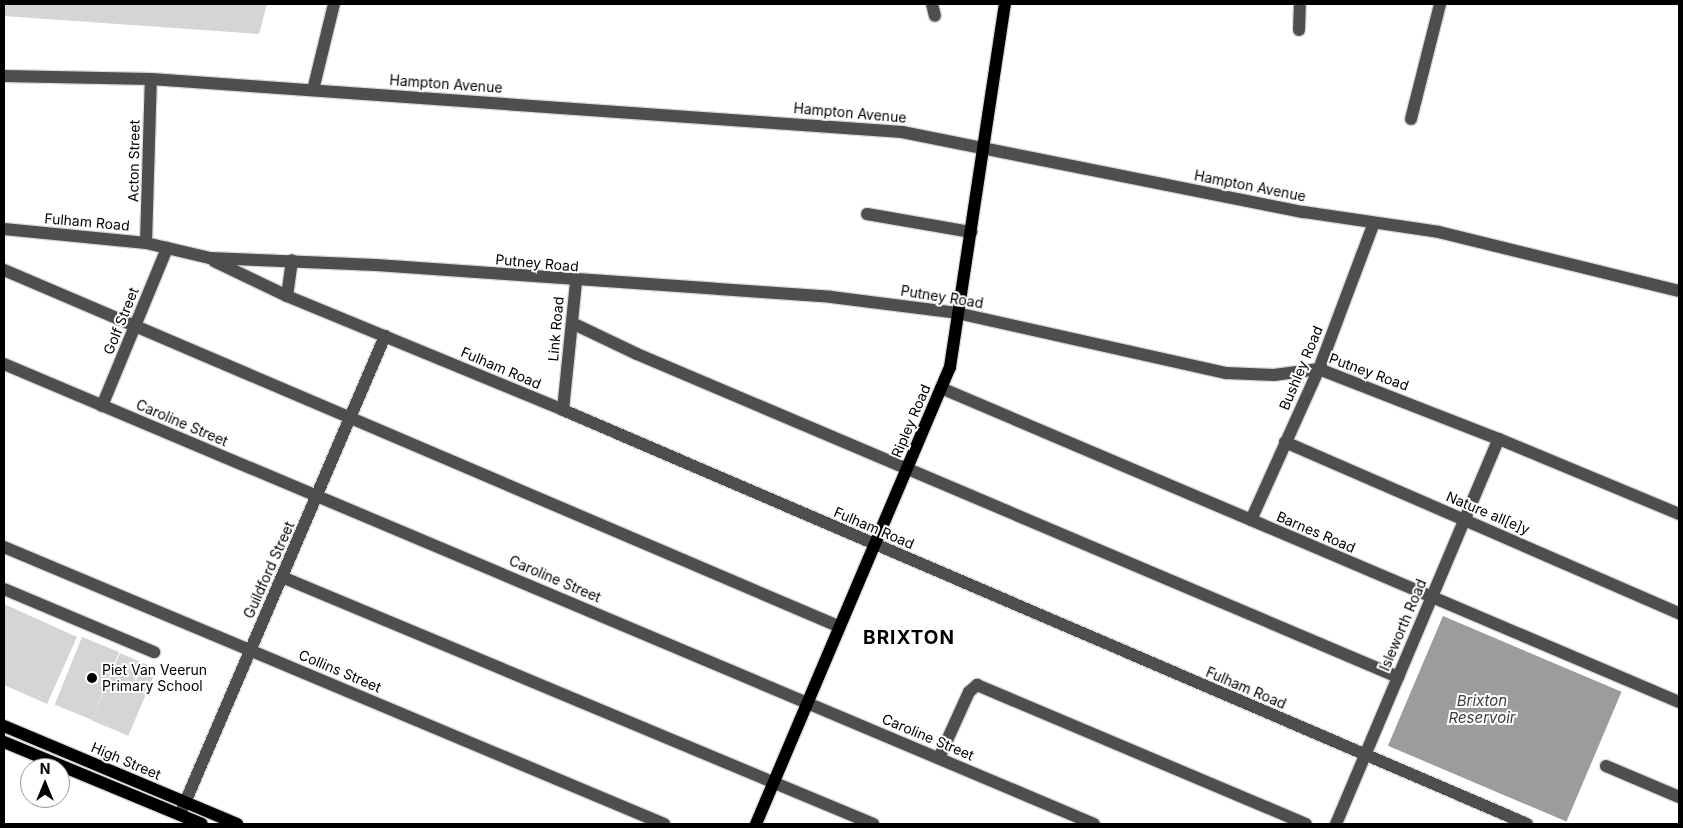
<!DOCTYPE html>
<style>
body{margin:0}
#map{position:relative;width:1683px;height:828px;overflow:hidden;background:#fff;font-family:Inter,sans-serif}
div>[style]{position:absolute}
.green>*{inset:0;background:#d5d5d5;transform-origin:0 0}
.water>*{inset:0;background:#9c9c9c;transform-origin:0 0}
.roads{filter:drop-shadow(1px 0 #dbdbdb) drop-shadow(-1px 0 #dbdbdb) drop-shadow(0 1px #dbdbdb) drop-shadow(0 -1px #dbdbdb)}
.minor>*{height:12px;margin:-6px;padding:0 6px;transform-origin:6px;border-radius:6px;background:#4e4e4e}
.major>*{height:12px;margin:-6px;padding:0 6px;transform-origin:6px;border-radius:6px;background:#000}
.dots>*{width:14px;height:14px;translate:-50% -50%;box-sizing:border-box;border:2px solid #fff;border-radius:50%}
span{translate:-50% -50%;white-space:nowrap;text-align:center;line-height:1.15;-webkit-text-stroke:4px #fff;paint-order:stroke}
.street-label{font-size:14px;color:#000}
.poi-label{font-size:14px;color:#000}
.left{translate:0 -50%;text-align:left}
.water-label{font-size:15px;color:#3d3d3d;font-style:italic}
.district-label{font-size:19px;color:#000;font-weight:700;letter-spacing:1px}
.frame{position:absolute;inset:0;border:5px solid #000;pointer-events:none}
.north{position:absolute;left:20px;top:758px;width:50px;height:50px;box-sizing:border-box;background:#fff;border:1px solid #999;border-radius:50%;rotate:0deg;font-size:14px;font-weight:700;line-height:20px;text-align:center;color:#000}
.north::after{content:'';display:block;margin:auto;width:18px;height:22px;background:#000;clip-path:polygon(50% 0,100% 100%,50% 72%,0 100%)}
</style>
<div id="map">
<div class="green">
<i style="clip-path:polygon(4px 4px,267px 4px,259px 34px,4px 16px)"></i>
<i style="clip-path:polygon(4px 604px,77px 637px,47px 704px,4px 685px)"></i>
<i style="left:82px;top:637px;width:40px;height:73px;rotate:22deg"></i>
<i style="left:120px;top:653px;width:40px;height:73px;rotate:23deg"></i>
</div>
<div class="water">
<i style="left:1443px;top:616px;width:194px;height:141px;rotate:23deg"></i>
</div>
<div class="roads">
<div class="minor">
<i style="left:932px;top:4px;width:12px;rotate:76deg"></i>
<i style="left:1299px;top:30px;width:26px;rotate:-88deg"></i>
<i style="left:4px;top:76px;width:147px;rotate:1.2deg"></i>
<i style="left:151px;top:79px;width:753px;rotate:4.04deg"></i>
<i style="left:902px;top:132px;width:410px;rotate:11.3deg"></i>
<i style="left:1304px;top:212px;width:136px;rotate:8.4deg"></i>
<i style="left:1439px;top:232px;width:247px;rotate:13.8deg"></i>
<i style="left:313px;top:90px;width:89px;rotate:-76.3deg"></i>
<i style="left:1411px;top:119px;width:119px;rotate:-75.8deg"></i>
<i style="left:867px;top:214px;width:106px;rotate:9.8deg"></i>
<i style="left:4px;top:229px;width:143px;rotate:5.6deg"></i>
<i style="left:146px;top:243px;width:66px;rotate:13.2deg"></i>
<i style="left:210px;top:258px;width:166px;rotate:2.4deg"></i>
<i style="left:376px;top:265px;width:456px;rotate:4deg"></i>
<i style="left:831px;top:297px;width:127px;rotate:7.2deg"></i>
<i style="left:957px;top:313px;width:276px;rotate:12.6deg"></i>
<i style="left:1226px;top:373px;width:48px;rotate:2.4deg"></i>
<i style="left:1274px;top:375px;width:45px;rotate:-7.6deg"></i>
<i style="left:1319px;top:369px;width:193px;rotate:21.3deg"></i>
<i style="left:1499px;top:439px;width:195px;rotate:22.6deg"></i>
<i style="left:146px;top:243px;width:164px;rotate:-88.3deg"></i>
<i style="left:214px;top:261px;width:81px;rotate:25.6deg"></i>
<i style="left:287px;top:296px;width:299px;rotate:22.4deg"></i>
<i style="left:563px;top:410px;width:1049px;rotate:23.24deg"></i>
<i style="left:4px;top:270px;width:907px;rotate:23.12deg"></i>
<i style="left:287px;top:296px;width:36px;rotate:-82deg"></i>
<i style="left:572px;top:323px;width:72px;rotate:25.5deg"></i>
<i style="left:637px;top:354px;width:827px;rotate:23deg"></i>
<i style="left:4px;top:364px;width:1183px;rotate:22.88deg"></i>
<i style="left:941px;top:388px;width:802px;rotate:23.05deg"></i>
<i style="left:102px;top:406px;width:171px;rotate:-67.6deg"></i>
<i style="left:563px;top:410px;width:130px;rotate:-84.2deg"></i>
<i style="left:1285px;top:442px;width:430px;rotate:23.5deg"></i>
<i style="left:1251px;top:520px;width:166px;rotate:-65.8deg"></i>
<i style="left:1319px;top:369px;width:154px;rotate:-69.4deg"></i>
<i style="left:4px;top:547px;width:716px;rotate:22.77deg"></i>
<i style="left:282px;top:577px;width:641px;rotate:22.68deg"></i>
<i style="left:4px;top:589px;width:163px;rotate:22.8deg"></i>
<i style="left:939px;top:758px;width:72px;rotate:-65.6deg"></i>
<i style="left:969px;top:692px;width:11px;rotate:-41deg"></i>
<i style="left:977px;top:685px;width:357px;rotate:22.9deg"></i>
<i style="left:1606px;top:766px;width:79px;rotate:23deg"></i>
<i style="left:181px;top:812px;width:518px;rotate:-66.8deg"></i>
<i style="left:1336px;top:824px;width:418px;rotate:-67.1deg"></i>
</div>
<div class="major">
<i style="left:4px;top:726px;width:253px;rotate:22.8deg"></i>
<i style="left:4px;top:742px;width:214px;rotate:22.5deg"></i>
<i style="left:756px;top:824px;width:496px;rotate:-67deg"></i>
<i style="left:950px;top:367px;width:367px;rotate:-81.4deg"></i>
</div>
</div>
<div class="dots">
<i style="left:92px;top:678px;background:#000"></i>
</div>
<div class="street-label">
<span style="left:446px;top:84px;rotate:4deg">Hampton Avenue</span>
<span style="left:850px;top:113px;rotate:5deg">Hampton Avenue</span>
<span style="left:134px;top:161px;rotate:-89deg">Acton Street</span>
<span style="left:1250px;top:186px;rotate:11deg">Hampton Avenue</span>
<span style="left:87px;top:222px;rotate:5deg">Fulham Road</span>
<span style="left:537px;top:263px;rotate:5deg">Putney Road</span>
<span style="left:942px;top:297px;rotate:9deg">Putney Road</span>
<span style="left:121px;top:321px;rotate:-68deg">Golf Street</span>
<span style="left:556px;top:329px;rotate:-85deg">Link Road</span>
<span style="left:501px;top:368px;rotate:23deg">Fulham Road</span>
<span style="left:1301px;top:368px;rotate:-67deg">Bushley Road</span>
<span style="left:1369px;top:372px;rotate:20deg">Putney Road</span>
<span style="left:911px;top:421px;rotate:-67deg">Ripley Road</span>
<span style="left:182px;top:423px;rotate:23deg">Caroline Street</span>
<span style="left:1488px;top:513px;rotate:23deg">Nature all[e]y</span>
<span style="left:874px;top:528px;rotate:23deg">Fulham Road</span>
<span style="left:1316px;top:532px;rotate:23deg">Barnes Road</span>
<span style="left:269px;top:570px;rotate:-66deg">Guildford Street</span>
<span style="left:555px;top:579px;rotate:23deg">Caroline Street</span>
<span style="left:1403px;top:625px;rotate:-67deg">Isleworth Road</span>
<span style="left:340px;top:671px;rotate:23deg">Collins Street</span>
<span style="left:1246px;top:688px;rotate:23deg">Fulham Road</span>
<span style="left:928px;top:737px;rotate:23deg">Caroline Street</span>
<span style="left:126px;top:761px;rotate:23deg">High Street</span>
</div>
<div class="poi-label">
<span class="left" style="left:102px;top:678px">Piet Van Veerun<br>Primary School</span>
</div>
<div class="water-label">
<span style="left:1482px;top:709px">Brixton<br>Reservoir</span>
</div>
<div class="district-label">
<span style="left:909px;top:638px">BRIXTON</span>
</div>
<div class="frame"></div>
<div class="north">N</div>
</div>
